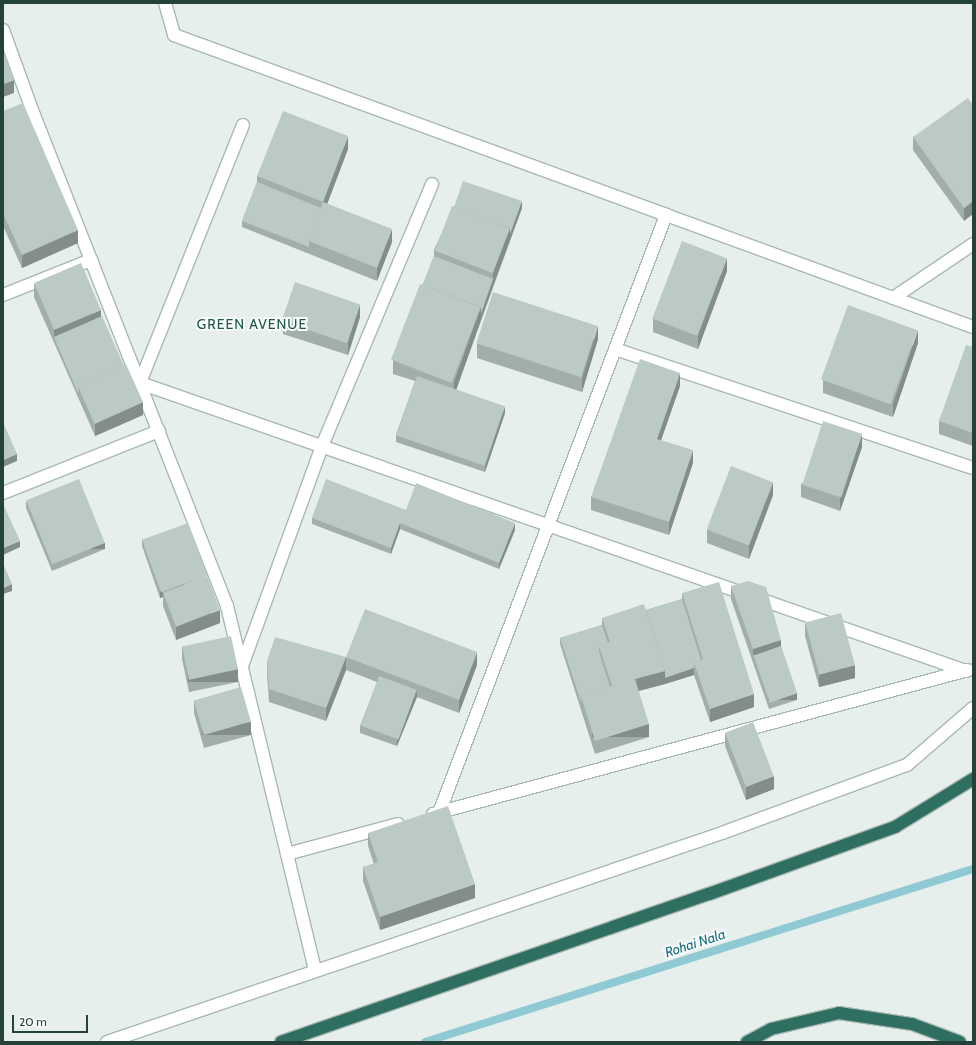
<!DOCTYPE html>
<style>
body{margin:0}
#map{position:relative;width:976px;height:1045px;overflow:hidden;background:#e6efeb;font-family:Cabin,sans-serif}
div>[style]{position:absolute}
.stream>*{height:8px;margin:-4px;padding:0 4px;transform-origin:4px;border-radius:4px;background:#8ec9d4}
.roads{filter:drop-shadow(1px 0 #a8b8b2) drop-shadow(-1px 0 #a8b8b2) drop-shadow(0 1px #a8b8b2) drop-shadow(0 -1px #a8b8b2)}
.minor>*{height:12px;margin:-6px;padding:0 6px;transform-origin:6px;border-radius:6px;background:#fff}
.highway>*{height:12px;margin:-6px;padding:0 6px;transform-origin:6px;border-radius:6px;background:#2f6f62}
.wall>*{inset:0;background:#a1aea9}
.shaded-wall>*{inset:0;background:#838d89;transform-origin:0 0}
.building>*{inset:0;background:#bbcac4;transform-origin:0 0}
span{translate:-50% -50%;white-space:nowrap;text-align:center;line-height:1.15;-webkit-text-stroke:4px #f7fbf9;paint-order:stroke}
.neighbourhood-label{font-size:14px;color:#1f5548;letter-spacing:1px}
.water-label{font-size:14px;color:#1c6f80;font-style:italic}
.frame{position:absolute;inset:0;border:4px solid #24423a;pointer-events:none}
.scale{position:absolute;left:12px;top:1015px;width:76px;height:18px;box-sizing:border-box;border:2px solid #24423a;border-top:0;padding-left:5px;font-size:12px;line-height:14px;white-space:nowrap;color:#24423a;-webkit-text-stroke:3px #f7fbf9;paint-order:stroke}
</style>
<div id="map">
<div class="stream">
<i style="left:425px;top:1042px;width:575px;rotate:-17.52deg"></i>
</div>
<div class="roads">
<div class="minor">
<i style="left:165px;top:3px;width:33px;rotate:74deg"></i>
<i style="left:174px;top:35px;width:851px;rotate:20.08deg"></i>
<i style="left:3px;top:30px;width:90px;rotate:70deg"></i>
<i style="left:34px;top:115px;width:528px;rotate:68.54deg"></i>
<i style="left:227px;top:606px;width:375px;rotate:76.4deg"></i>
<i style="left:243px;top:125px;width:278px;rotate:111.8deg"></i>
<i style="left:140px;top:383px;width:875px;rotate:19.22deg"></i>
<i style="left:3px;top:295px;width:95px;rotate:-21.7deg"></i>
<i style="left:893px;top:298px;width:97px;rotate:-34deg"></i>
<i style="left:615px;top:349px;width:377px;rotate:18.4deg"></i>
<i style="left:3px;top:493px;width:168px;rotate:-21.7deg"></i>
<i style="left:242px;top:666px;width:234px;rotate:-70deg"></i>
<i style="left:322px;top:446px;width:284px;rotate:-67.2deg"></i>
<i style="left:439px;top:813px;width:640px;rotate:-69.21deg"></i>
<i style="left:433px;top:814px;width:554px;rotate:-15.06deg"></i>
<i style="left:287px;top:854px;width:115px;rotate:-15.1deg"></i>
<i style="left:107px;top:1042px;width:650px;rotate:-18.77deg"></i>
<i style="left:722px;top:833px;width:197px;rotate:-20.2deg"></i>
<i style="left:907px;top:765px;width:87px;rotate:-40.8deg"></i>
</div>
<div class="highway">
<i style="left:281px;top:1042px;width:453px;rotate:-19.1deg"></i>
<i style="left:709px;top:894px;width:198px;rotate:-19.8deg"></i>
<i style="left:895px;top:827px;width:92px;rotate:-31.6deg"></i>
<i style="left:747px;top:1042px;width:27px;rotate:-28deg"></i>
<i style="left:771px;top:1029px;width:70px;rotate:-13.2deg"></i>
<i style="left:839px;top:1013px;width:74px;rotate:8.6deg"></i>
<i style="left:912px;top:1024px;width:51px;rotate:20.6deg"></i>
</div>
</div>
<div class="wall">
<i style="clip-path:polygon(971px 103px,964px 221px,913px 150px,913px 137px)"></i>
<i style="clip-path:polygon(3px 111px,78px 243px,22px 268px,3px 226px)"></i>
<i style="clip-path:polygon(348px 149px,327px 204px,392px 242px,377px 281px,242px 227px,242px 221px,257px 182px,257px 176px)"></i>
<i style="clip-path:polygon(454px 207px,522px 208px,456px 390px,505px 413px,485px 472px,396px 442px,396px 435px,415px 381px,393px 374px,393px 360px,434px 256px,434px 250px)"></i>
<i style="clip-path:polygon(727px 271px,698px 349px,653px 332px,653px 319px)"></i>
<i style="clip-path:polygon(34px 284px,101px 316px,143px 415px,95px 436px,34px 297px)"></i>
<i style="clip-path:polygon(360px 317px,348px 355px,283px 334px,283px 321px)"></i>
<i style="clip-path:polygon(598px 339px,582px 392px,477px 358px,477px 344px)"></i>
<i style="clip-path:polygon(918px 343px,893px 417px,823px 393px,823px 380px)"></i>
<i style="clip-path:polygon(973px 347px,973px 446px,939px 434px,939px 421px)"></i>
<i style="clip-path:polygon(680px 386px,661px 440px,693px 463px,669px 535px,591px 510px,591px 497px)"></i>
<i style="clip-path:polygon(862px 447px,840px 511px,801px 497px,801px 484px)"></i>
<i style="clip-path:polygon(773px 495px,749px 559px,707px 543px,707px 530px)"></i>
<i style="clip-path:polygon(26px 501px,105px 549px,52px 571px,26px 508px)"></i>
<i style="clip-path:polygon(406px 510px,515px 530px,499px 569px,400px 529px,391px 554px,312px 524px,312px 518px)"></i>
<i style="clip-path:polygon(142px 539px,220px 623px,176px 640px,163px 606px,163px 597px,160px 598px,142px 546px)"></i>
<i style="clip-path:polygon(731px 586px,781px 646px,797px 700px,769px 709px,731px 599px)"></i>
<i style="clip-path:polygon(682px 593px,754px 707px,710px 722px,694px 675px,665px 684px,638px 691px,649px 737px,595px 754px,560px 644px,560px 638px,602px 625px,602px 618px,646px 610px,682px 599px)"></i>
<i style="clip-path:polygon(805px 623px,855px 678px,819px 687px,805px 636px)"></i>
<i style="clip-path:polygon(182px 646px,238px 682px,189px 692px,182px 659px)"></i>
<i style="clip-path:polygon(346px 657px,477px 665px,459px 713px,417px 697px,397px 746px,360px 733px,360px 726px,377px 682px,346px 670px,326px 721px,269px 702px,267px 674px,267px 661px)"></i>
<i style="clip-path:polygon(194px 700px,251px 735px,204px 748px,194px 713px)"></i>
<i style="clip-path:polygon(725px 733px,774px 789px,746px 800px,725px 746px)"></i>
<i style="clip-path:polygon(368px 833px,475px 898px,380px 930px,363px 881px,363px 867px,374px 864px,368px 846px)"></i>
</div>
<div class="shaded-wall">
<i style="clip-path:polygon(14px 80px,14px 93px,3px 97px,3px 84px)"></i>
<i style="clip-path:polygon(348px 136px,348px 149px,323px 215px,323px 202px)"></i>
<i style="clip-path:polygon(522px 201px,522px 208px,493px 286px,493px 273px,510px 228px)"></i>
<i style="clip-path:polygon(973px 201px,973px 214px,964px 221px,964px 208px)"></i>
<i style="clip-path:polygon(392px 229px,392px 242px,377px 281px,377px 268px)"></i>
<i style="clip-path:polygon(78px 230px,78px 243px,22px 268px,22px 255px)"></i>
<i style="clip-path:polygon(727px 258px,727px 271px,698px 349px,698px 336px)"></i>
<i style="clip-path:polygon(493px 279px,493px 286px,454px 396px,454px 382px,481px 307px)"></i>
<i style="clip-path:polygon(360px 304px,360px 317px,348px 355px,348px 342px)"></i>
<i style="clip-path:polygon(101px 310px,101px 323px,54px 337px,54px 330px)"></i>
<i style="clip-path:polygon(598px 326px,598px 339px,582px 392px,582px 379px)"></i>
<i style="clip-path:polygon(918px 330px,918px 343px,893px 417px,893px 404px)"></i>
<i style="clip-path:polygon(680px 373px,680px 386px,657px 452px,657px 439px)"></i>
<i style="clip-path:polygon(143px 402px,143px 415px,95px 436px,95px 423px)"></i>
<i style="clip-path:polygon(505px 406px,505px 413px,485px 472px,485px 466px)"></i>
<i style="clip-path:polygon(862px 434px,862px 447px,840px 511px,840px 498px)"></i>
<i style="clip-path:polygon(693px 450px,693px 463px,669px 535px,669px 522px)"></i>
<i style="clip-path:polygon(17px 454px,17px 461px,3px 467px,3px 460px)"></i>
<i style="clip-path:polygon(773px 482px,773px 495px,749px 559px,749px 546px)"></i>
<i style="clip-path:polygon(400px 523px,400px 529px,391px 554px,391px 548px)"></i>
<i style="clip-path:polygon(515px 523px,515px 530px,499px 569px,499px 563px)"></i>
<i style="clip-path:polygon(20px 541px,20px 547px,3px 555px,3px 548px)"></i>
<i style="left:105px;top:543px;width:6px;height:57px;rotate:90deg"></i>
<i style="clip-path:polygon(207px 576px,163px 592px,163px 597px,160px 598px,160px 591px)"></i>
<i style="clip-path:polygon(12px 584px,12px 591px,3px 594px,3px 588px)"></i>
<i style="clip-path:polygon(220px 610px,220px 623px,176px 640px,176px 627px)"></i>
<i style="clip-path:polygon(781px 640px,781px 653px,753px 655px,753px 649px)"></i>
<i style="clip-path:polygon(477px 652px,477px 665px,459px 713px,459px 700px)"></i>
<i style="clip-path:polygon(346px 657px,346px 670px,326px 721px,326px 708px)"></i>
<i style="clip-path:polygon(855px 665px,855px 678px,819px 687px,819px 674px)"></i>
<i style="clip-path:polygon(694px 668px,694px 675px,665px 684px,635px 692px,635px 679px,665px 671px)"></i>
<i style="left:238px;top:669px;width:13px;height:50px;rotate:90deg"></i>
<i style="clip-path:polygon(417px 690px,417px 697px,397px 746px,397px 739px)"></i>
<i style="left:797px;top:693px;width:7px;height:29px;rotate:90deg"></i>
<i style="clip-path:polygon(754px 694px,754px 707px,710px 722px,710px 709px)"></i>
<i style="left:251px;top:722px;width:13px;height:49px;rotate:90deg"></i>
<i style="left:649px;top:724px;width:13px;height:57px;rotate:90deg"></i>
<i style="clip-path:polygon(774px 776px,774px 789px,746px 800px,746px 787px)"></i>
<i style="clip-path:polygon(475px 884px,475px 898px,380px 930px,380px 917px)"></i>
</div>
<div class="building">
<i style="clip-path:polygon(3px 50px,14px 80px,3px 84px)"></i>
<i style="clip-path:polygon(968px 98px,973px 105px,973px 201px,964px 208px,913px 137px)"></i>
<i style="clip-path:polygon(23px 103px,78px 230px,22px 255px,3px 213px,3px 111px)"></i>
<i style="clip-path:polygon(283px 111px,348px 136px,323px 202px,392px 229px,377px 268px,309px 241px,323px 202px,257px 176px)"></i>
<i style="clip-path:polygon(463px 181px,522px 201px,510px 234px,510px 228px,454px 207px)"></i>
<i style="clip-path:polygon(257px 182px,321px 208px,309px 241px,309px 247px,242px 221px)"></i>
<i style="left:452px;top:206px;width:62px;height:48px;rotate:21deg"></i>
<i style="left:682px;top:241px;width:48px;height:83px;rotate:21deg"></i>
<i style="clip-path:polygon(434px 256px,493px 279px,481px 314px,481px 307px,423px 285px)"></i>
<i style="left:81px;top:263px;width:51px;height:51px;rotate:67deg"></i>
<i style="left:295px;top:282px;width:69px;height:41px;rotate:19deg"></i>
<i style="left:420px;top:284px;width:65px;height:81px;rotate:21deg"></i>
<i style="left:493px;top:292px;width:110px;height:54px;rotate:18deg"></i>
<i style="left:848px;top:305px;width:74px;height:79px;rotate:20deg"></i>
<i style="clip-path:polygon(102px 316px,124px 366px,78px 386px,78px 393px,54px 337px)"></i>
<i style="clip-path:polygon(966px 345px,973px 347px,973px 433px,939px 421px)"></i>
<i style="clip-path:polygon(640px 359px,680px 373px,657px 439px,693px 450px,669px 522px,591px 497px)"></i>
<i style="left:126px;top:364px;width:42px;height:53px;rotate:66deg"></i>
<i style="left:417px;top:376px;width:93px;height:63px;rotate:19deg"></i>
<i style="left:823px;top:421px;width:41px;height:67px;rotate:18deg"></i>
<i style="clip-path:polygon(3px 422px,17px 454px,3px 460px)"></i>
<i style="left:731px;top:466px;width:45px;height:68px;rotate:21deg"></i>
<i style="left:79px;top:479px;width:69px;height:57px;rotate:68deg"></i>
<i style="clip-path:polygon(326px 479px,406px 510px,416px 483px,515px 523px,499px 563px,400px 523px,391px 548px,312px 518px)"></i>
<i style="clip-path:polygon(3px 506px,4px 506px,20px 541px,3px 548px)"></i>
<i style="left:188px;top:523px;width:56px;height:49px;rotate:70deg"></i>
<i style="clip-path:polygon(3px 563px,12px 584px,3px 588px)"></i>
<i style="left:207px;top:576px;width:36px;height:47px;rotate:69deg"></i>
<i style="clip-path:polygon(748px 581px,766px 587px,781px 640px,753px 649px,731px 586px)"></i>
<i style="clip-path:polygon(719px 582px,754px 694px,710px 709px,694px 663px,703px 659px,682px 593px)"></i>
<i style="clip-path:polygon(682px 599px,701px 660px,694px 663px,694px 668px,665px 678px,665px 671px,646px 610px)"></i>
<i style="clip-path:polygon(644px 604px,665px 671px,635px 679px,649px 724px,595px 741px,581px 696px,612px 686px,599px 646px,610px 642px,602px 618px)"></i>
<i style="clip-path:polygon(365px 609px,477px 652px,459px 700px,346px 657px,326px 708px,269px 689px,267px 661px,275px 637px,346px 657px)"></i>
<i style="left:841px;top:613px;width:54px;height:37px;rotate:75deg"></i>
<i style="clip-path:polygon(602px 625px,608px 643px,599px 646px,599px 652px,610px 687px,581px 696px,581px 702px,560px 638px)"></i>
<i style="left:231px;top:636px;width:34px;height:50px;rotate:78deg"></i>
<i style="left:781px;top:646px;width:50px;height:29px;rotate:71deg"></i>
<i style="left:379px;top:676px;width:40px;height:53px;rotate:20deg"></i>
<i style="left:241px;top:687px;width:36px;height:49px;rotate:74deg"></i>
<i style="left:753px;top:722px;width:58px;height:30px;rotate:69deg"></i>
<i style="clip-path:polygon(448px 806px,475px 884px,380px 917px,363px 867px,378px 862px,368px 833px)"></i>
</div>
<div class="neighbourhood-label">
<span style="left:252px;top:324px">GREEN AVENUE</span>
</div>
<div class="water-label">
<span style="left:695px;top:943px;rotate:-18deg">Rohai Nala</span>
</div>
<div class="frame"></div>
<div class="scale">20 m</div>
</div>
